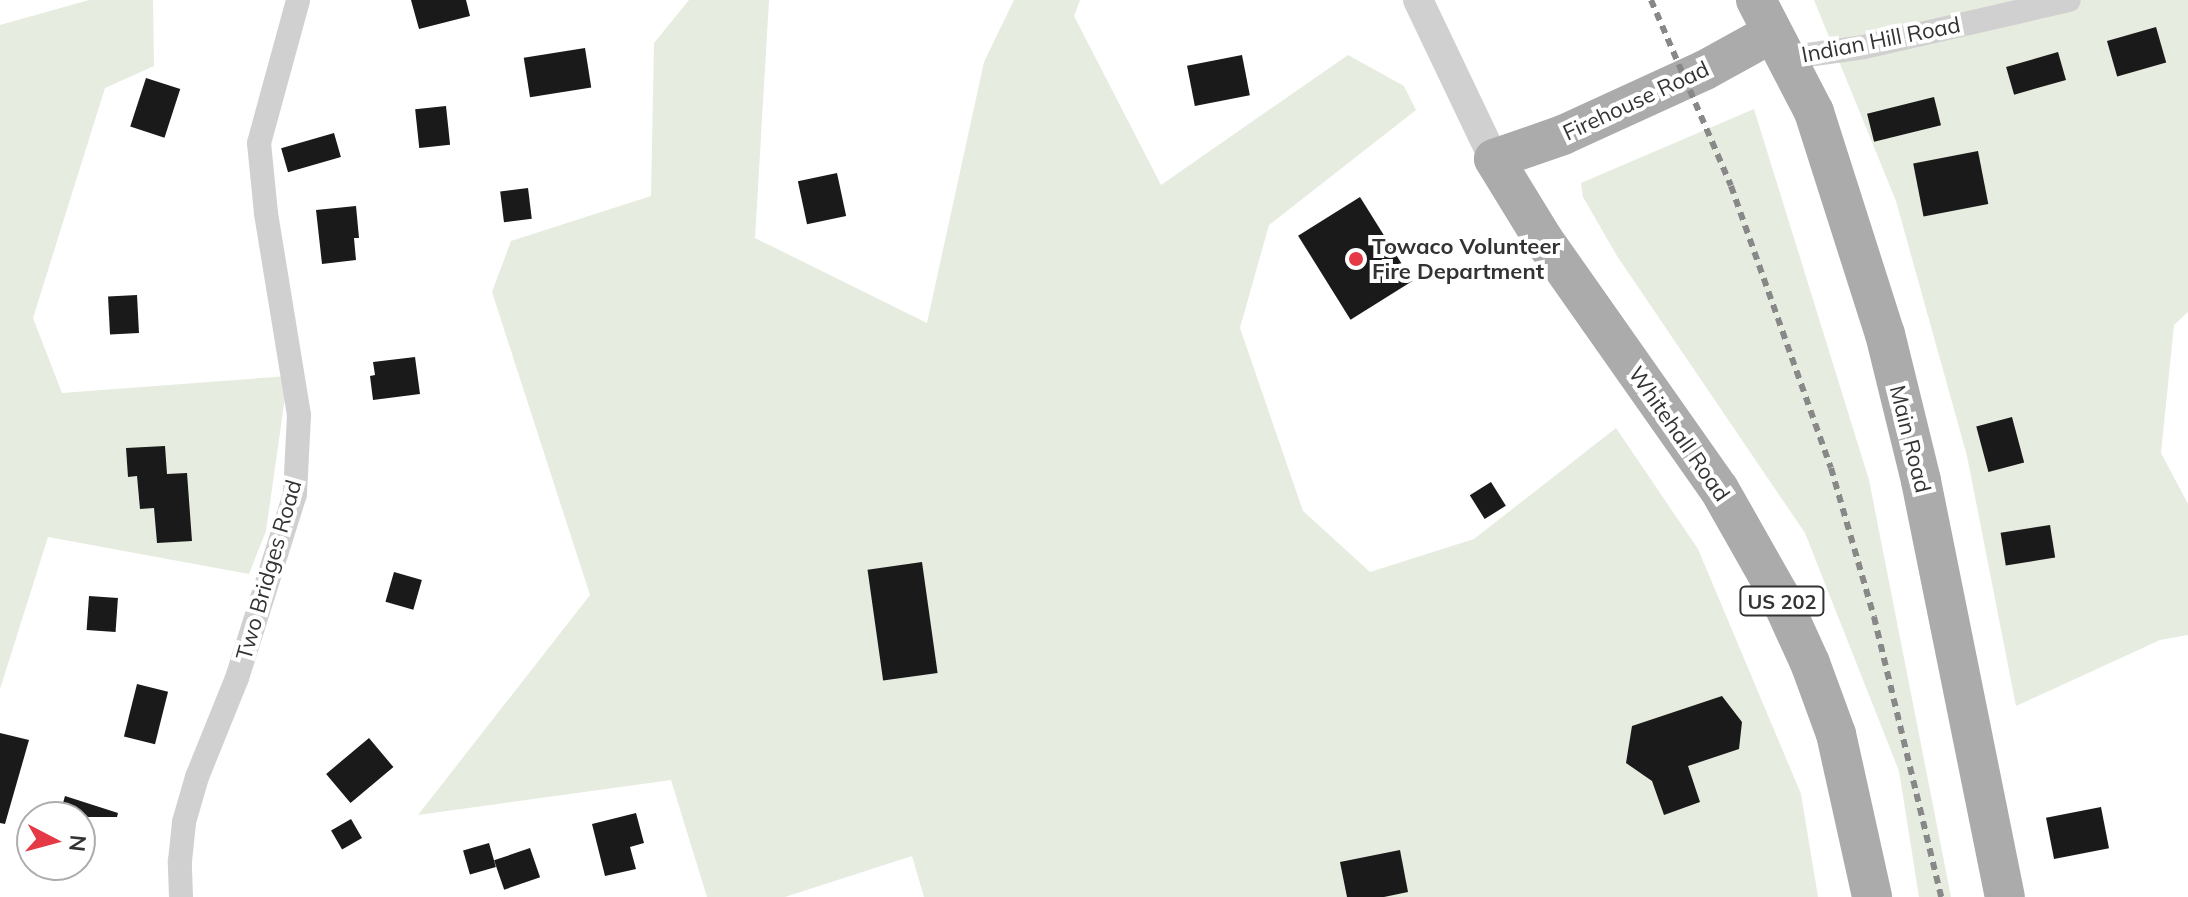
<!DOCTYPE html>
<style>
body{margin:0}
#map{position:relative;width:2188px;height:897px;overflow:hidden;background:#fff;font-family:Mulish,sans-serif}
div>[style]{position:absolute}
.green>*{inset:0;background:#e6ecdf}
.building>*{inset:0;background:#1a1a1a;transform-origin:0 0}
.minor>*{height:24px;margin:-12px;padding:0 12px;transform-origin:12px;border-radius:12px;background:#d0d0d0}
.tertiary>*{height:30px;margin:-15px;padding:0 15px;transform-origin:15px;border-radius:15px;background:#d0d0d0}
.primary>*{height:40px;margin:-20px;padding:0 20px;transform-origin:20px;border-radius:20px;background:#ababab}
.rail>*{height:6px;margin-top:-3px;transform-origin:0;background:repeating-linear-gradient(90deg,#888 0 8px,transparent 0 14px)}
.dots>*{width:22px;height:22px;translate:-50% -50%;box-sizing:border-box;border:4px solid #fff;border-radius:50%}
span{translate:-50% -50%;white-space:nowrap;text-align:center;line-height:1.15;-webkit-text-stroke:8px #fff;paint-order:stroke}
.shield-label span{padding:2px 6px;background:#fff;border:2px solid;border-radius:6px;-webkit-text-stroke-width:0}
.shield-label{font-size:20px;color:#333;font-weight:700}
.street-label{font-size:22px;color:#333}
.poi-label{font-size:22px;color:#333;font-weight:700}
.left{translate:0 -50%;text-align:left}
.north{position:absolute;left:16px;top:801px;width:80px;height:80px;box-sizing:border-box;background:#fff;border:2px solid #adadad;border-radius:50%;rotate:96deg;font-size:22px;font-weight:700;line-height:32px;text-align:center;color:#333}
.north::after{content:'';display:block;margin:auto;width:28px;height:36px;background:#e63946;clip-path:polygon(50% 0,100% 100%,50% 72%,0 100%)}
</style>
<div id="map">
<div class="green">
<i style="clip-path:polygon(89px 0,153px 0,154px 66px,105px 88px,33px 318px,62px 393px,288px 376px,266px 531px,249px 574px,48px 537px,0 689px,0 25px)"></i>
<i style="clip-path:polygon(689px 0,769px 0,755px 238px,927px 323px,984px 62px,1014px 0,1080px 0,1074px 16px,1161px 185px,1348px 55px,1404px 86px,1416px 110px,1269px 225px,1240px 328px,1303px 511px,1370px 572px,1474px 539px,1616px 428px,1698px 549px,1801px 794px,1818px 897px,924px 897px,912px 856px,785px 897px,707px 897px,671px 780px,418px 815px,590px 595px,492px 292px,511px 241px,651px 196px,654px 43px)"></i>
<i style="clip-path:polygon(1814px 0,2188px 0,2188px 312px,2174px 325px,2161px 453px,2188px 504px,2188px 635px,2160px 640px,2016px 706px,1967px 456px,1896px 201px)"></i>
<i style="clip-path:polygon(1754px 109px,1869px 480px,1951px 897px,1919px 897px,1899px 771px,1805px 533px,1617px 256px,1583px 197px,1581px 183px)"></i>
</div>
<div class="building">
<i style="clip-path:polygon(411px 0,466px 0,470px 16px,419px 29px)"></i>
<i style="left:2156px;top:27px;width:37px;height:51px;rotate:74deg"></i>
<i style="left:585px;top:48px;width:40px;height:62px;rotate:81deg"></i>
<i style="left:2058px;top:52px;width:29px;height:54px;rotate:74deg"></i>
<i style="left:1242px;top:55px;width:41px;height:56px;rotate:79deg"></i>
<i style="left:146px;top:78px;width:36px;height:51px;rotate:18deg"></i>
<i style="left:1934px;top:97px;width:29px;height:69px;rotate:76deg"></i>
<i style="left:446px;top:106px;width:39px;height:31px;rotate:84deg"></i>
<i style="left:334px;top:133px;width:25px;height:55px;rotate:74deg"></i>
<i style="left:1978px;top:151px;width:54px;height:66px;rotate:79deg"></i>
<i style="left:837px;top:173px;width:44px;height:40px;rotate:78deg"></i>
<i style="left:528px;top:188px;width:31px;height:28px;rotate:83deg"></i>
<i style="left:1360px;top:197px;width:99px;height:73px;rotate:58deg"></i>
<i style="clip-path:polygon(356px 206px,359px 238px,354px 238px,356px 260px,322px 264px,316px 210px)"></i>
<i style="left:137px;top:295px;width:38px;height:29px;rotate:87deg"></i>
<i style="clip-path:polygon(415px 357px,420px 394px,373px 400px,370px 376px,375px 375px,373px 362px)"></i>
<i style="left:2012px;top:417px;width:47px;height:37px;rotate:75deg"></i>
<i style="clip-path:polygon(165px 446px,167px 474px,187px 473px,192px 541px,157px 543px,154px 508px,140px 509px,137px 476px,128px 477px,126px 448px)"></i>
<i style="left:1491px;top:482px;width:28px;height:25px;rotate:58deg"></i>
<i style="left:2050px;top:525px;width:33px;height:50px;rotate:81deg"></i>
<i style="left:922px;top:562px;width:112px;height:55px;rotate:82deg"></i>
<i style="left:394px;top:572px;width:29px;height:31px;rotate:16deg"></i>
<i style="left:89px;top:596px;width:29px;height:34px;rotate:4deg"></i>
<i style="left:137px;top:684px;width:32px;height:54px;rotate:14deg"></i>
<i style="clip-path:polygon(1722px 696px,1742px 722px,1739px 749px,1688px 766px,1700px 802px,1664px 815px,1652px 781px,1626px 763px,1632px 726px)"></i>
<i style="clip-path:polygon(0 733px,29px 740px,5px 824px,0 823px)"></i>
<i style="left:369px;top:738px;width:38px;height:56px;rotate:50deg"></i>
<i style="clip-path:polygon(65px 796px,118px 813px,117px 817px,59px 817px)"></i>
<i style="left:2101px;top:807px;width:42px;height:56px;rotate:79deg"></i>
<i style="clip-path:polygon(636px 813px,644px 843px,630px 847px,636px 869px,605px 876px,592px 824px)"></i>
<i style="left:351px;top:819px;width:22px;height:23px;rotate:60deg"></i>
<i style="left:489px;top:843px;width:25px;height:27px;rotate:74deg"></i>
<i style="left:530px;top:848px;width:31px;height:38px;rotate:71deg"></i>
<i style="clip-path:polygon(1400px 850px,1408px 892px,1384px 897px,1347px 897px,1340px 862px)"></i>
</div>
<div class="minor">
<i style="left:1786px;top:58px;width:79px;rotate:-8deg"></i>
<i style="left:1864px;top:47px;width:210px;rotate:-12.9deg"></i>
<i style="left:181px;top:897px;width:36px;rotate:-92deg"></i>
<i style="left:180px;top:861px;width:39px;rotate:-84deg"></i>
<i style="left:184px;top:822px;width:47px;rotate:-73.9deg"></i>
<i style="left:197px;top:777px;width:107px;rotate:-68deg"></i>
<i style="left:237px;top:678px;width:193px;rotate:-72.5deg"></i>
<i style="left:295px;top:494px;width:79px;rotate:-87.1deg"></i>
<i style="left:299px;top:415px;width:205px;rotate:-99.3deg"></i>
<i style="left:266px;top:213px;width:70px;rotate:-95.7deg"></i>
<i style="left:259px;top:143px;width:148px;rotate:-74.7deg"></i>
</div>
<div class="tertiary">
<i style="left:1418px;top:0;width:176px;rotate:64.5deg"></i>
</div>
<div class="primary">
<i style="left:1756px;top:0;width:126px;rotate:62.6deg"></i>
<i style="left:1814px;top:112px;width:233px;rotate:72.3deg"></i>
<i style="left:1885px;top:334px;width:151px;rotate:76.2deg"></i>
<i style="left:1921px;top:481px;width:424px;rotate:78.6deg"></i>
<i style="left:1772px;top:33px;width:77px;rotate:151.1deg"></i>
<i style="left:1705px;top:70px;width:156px;rotate:155.4deg"></i>
<i style="left:1563px;top:135px;width:73px;rotate:160.8deg"></i>
<i style="left:1494px;top:159px;width:94px;rotate:58.5deg"></i>
<i style="left:1543px;top:239px;width:306px;rotate:54.9deg"></i>
<i style="left:1719px;top:489px;width:122px;rotate:60.5deg"></i>
<i style="left:1779px;top:595px;width:75px;rotate:65.5deg"></i>
<i style="left:1810px;top:663px;width:76px;rotate:69.9deg"></i>
<i style="left:1836px;top:734px;width:167px;rotate:77.5deg"></i>
</div>
<div class="rail">
<i style="left:1651px;top:0;width:202px;rotate:66.7deg"></i>
<i style="left:1731px;top:186px;width:299px;rotate:70.5deg"></i>
<i style="left:1831px;top:468px;width:155px;rotate:73.9deg"></i>
<i style="left:1874px;top:617px;width:288px;rotate:76.5deg"></i>
</div>
<div class="dots">
<i style="left:1356px;top:259px;background:#e63946"></i>
</div>
<div class="shield-label">
<span style="left:1782px;top:601px">US 202</span>
</div>
<div class="street-label">
<span style="left:1881px;top:40px;rotate:-11deg">Indian Hill Road</span>
<span style="left:1636px;top:101px;rotate:-25deg">Firehouse Road</span>
<span style="left:1679px;top:434px;rotate:55deg">Whitehall Road</span>
<span style="left:1910px;top:439px;rotate:76deg">Main Road</span>
<span style="left:269px;top:570px;rotate:-74deg">Two Bridges Road</span>
</div>
<div class="poi-label">
<span class="left" style="left:1372px;top:259px">Towaco Volunteer<br>Fire Department</span>
</div>
<div class="north">N</div>
</div>
